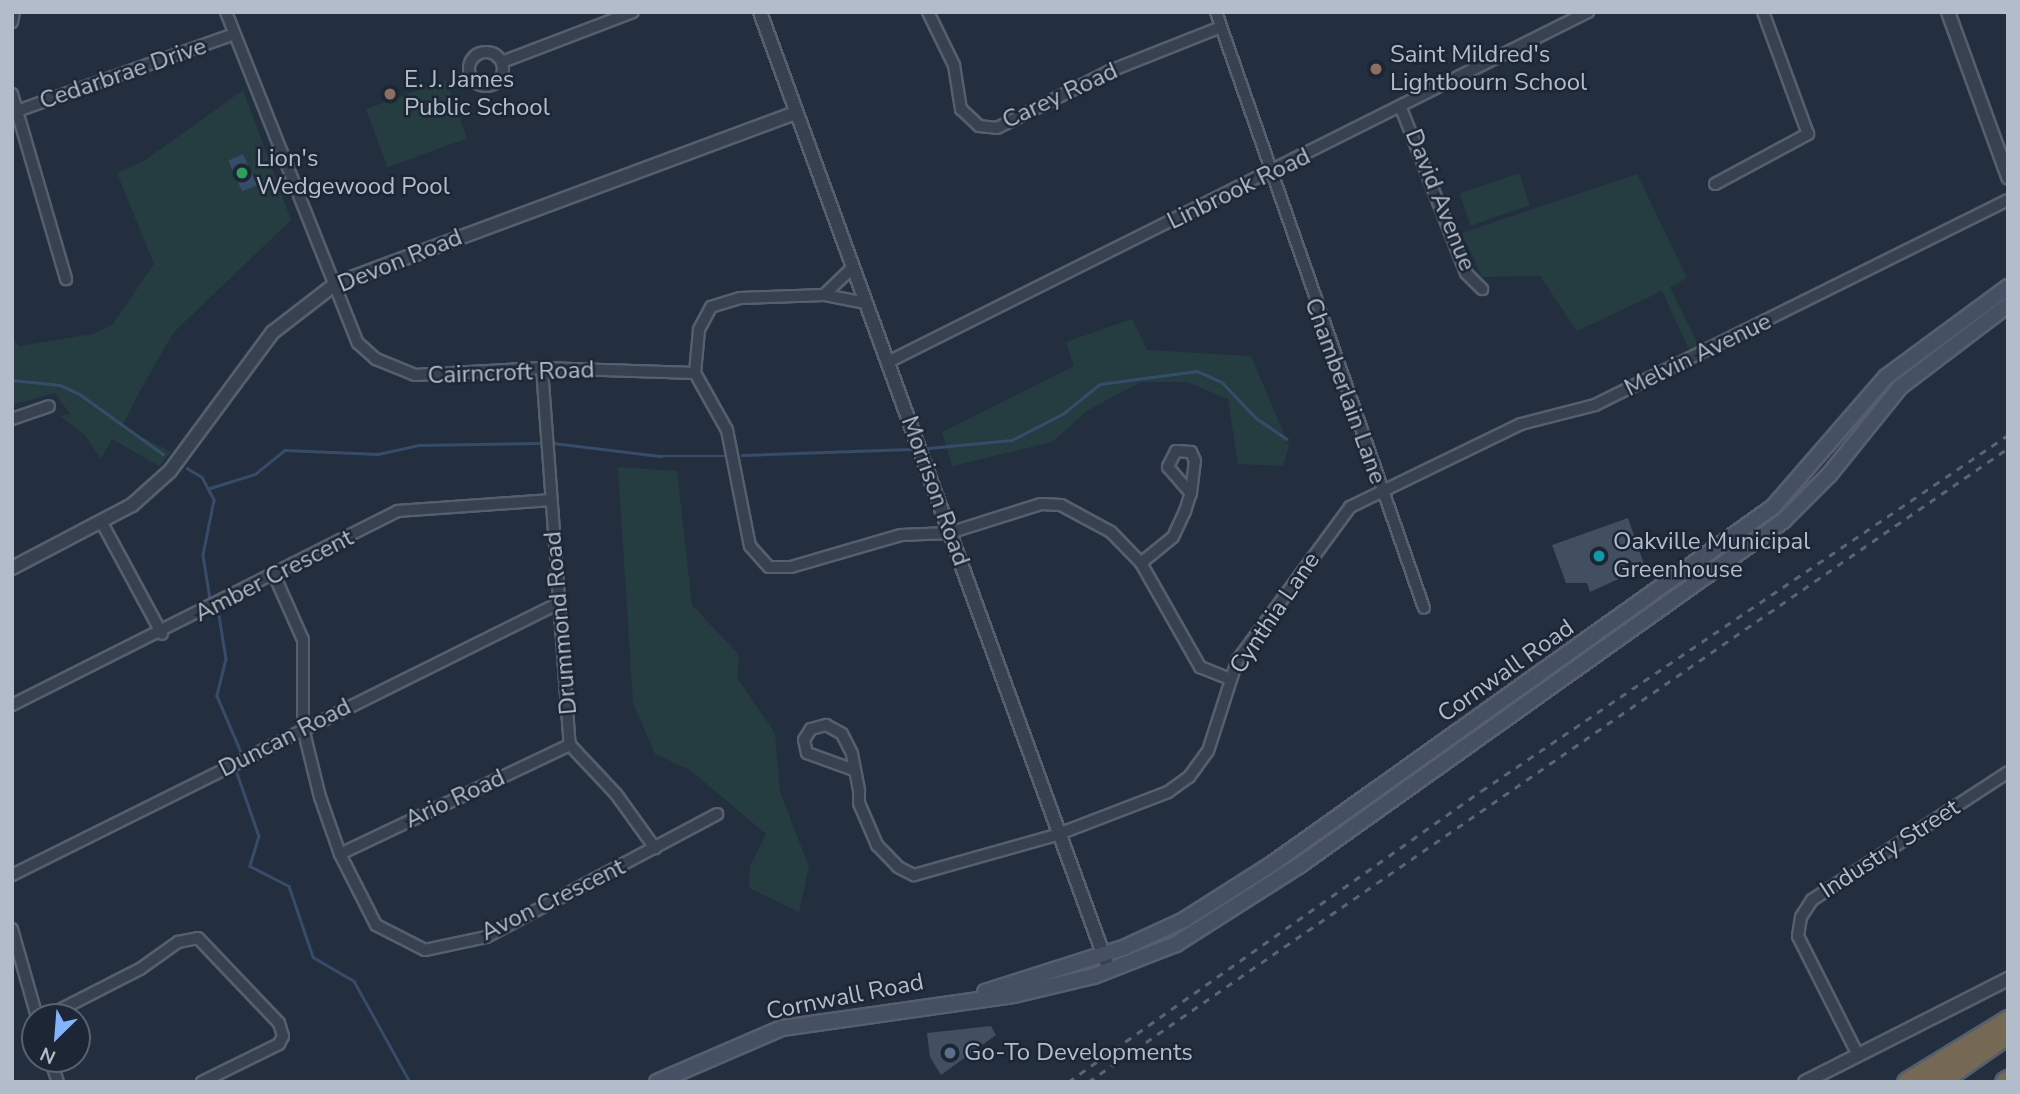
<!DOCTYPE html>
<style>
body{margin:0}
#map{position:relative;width:2020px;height:1094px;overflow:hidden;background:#232f3f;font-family:"Nunito Sans",sans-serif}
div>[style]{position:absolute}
.green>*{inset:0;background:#253d40;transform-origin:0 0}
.water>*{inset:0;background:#374c69;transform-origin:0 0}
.stream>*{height:2.5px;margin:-1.25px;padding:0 1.25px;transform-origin:1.25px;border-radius:1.25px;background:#374c69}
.building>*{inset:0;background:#424f61}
.roads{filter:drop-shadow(2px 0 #555f6d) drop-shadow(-2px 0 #555f6d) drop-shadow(0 2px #555f6d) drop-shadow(0 -2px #555f6d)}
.minor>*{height:10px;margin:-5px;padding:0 5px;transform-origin:5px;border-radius:5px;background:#37414f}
.minor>.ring{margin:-5px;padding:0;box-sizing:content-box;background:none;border:10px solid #37414f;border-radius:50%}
.tertiary>*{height:12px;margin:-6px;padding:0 6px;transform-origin:6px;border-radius:6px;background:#37414f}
.secondary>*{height:14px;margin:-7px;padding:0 7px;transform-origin:7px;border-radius:7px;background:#455062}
.motorway>*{height:19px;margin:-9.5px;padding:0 9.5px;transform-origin:9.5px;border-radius:9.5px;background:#756854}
.rail>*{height:2.5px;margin-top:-1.25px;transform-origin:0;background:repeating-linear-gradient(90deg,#596576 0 7px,transparent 0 14px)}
.dots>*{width:19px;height:19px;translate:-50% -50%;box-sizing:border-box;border:4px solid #1c2634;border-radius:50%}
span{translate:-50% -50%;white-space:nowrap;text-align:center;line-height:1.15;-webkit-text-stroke:5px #1c2634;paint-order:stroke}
.poi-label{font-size:24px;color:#b3bcca}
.left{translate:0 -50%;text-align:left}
.street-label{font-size:24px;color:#b3bcca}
.frame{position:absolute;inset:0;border:14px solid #b3bcca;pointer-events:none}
.north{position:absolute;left:21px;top:1003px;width:70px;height:70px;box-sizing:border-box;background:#1c2634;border:2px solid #586270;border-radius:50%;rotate:205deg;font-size:19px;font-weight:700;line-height:28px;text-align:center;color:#b3bcca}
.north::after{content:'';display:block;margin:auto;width:24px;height:32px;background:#85b3fd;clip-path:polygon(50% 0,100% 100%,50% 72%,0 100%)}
</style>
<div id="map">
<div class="green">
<i style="left:446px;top:80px;width:62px;height:85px;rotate:70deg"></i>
<i style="clip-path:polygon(243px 90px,291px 220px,173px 333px,135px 400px,122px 427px,171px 452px,159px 466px,112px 439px,101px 459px,85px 435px,60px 416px,70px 414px,55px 393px,12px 405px,12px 338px,19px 346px,93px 334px,113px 324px,154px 264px,117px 173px,144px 161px)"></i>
<i style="left:1519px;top:173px;width:34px;height:63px;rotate:71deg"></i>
<i style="clip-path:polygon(1637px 174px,1687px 278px,1670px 287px,1698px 345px,1689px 349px,1662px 291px,1577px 331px,1540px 276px,1482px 277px,1462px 233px)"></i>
<i style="clip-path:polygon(1132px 319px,1147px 350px,1251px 356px,1289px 446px,1283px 466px,1238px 464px,1228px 399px,1187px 382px,1141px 382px,1088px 410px,1052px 442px,952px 466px,942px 432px,1074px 366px,1066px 342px)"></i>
<i style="clip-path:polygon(618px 467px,677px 471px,692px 605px,739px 655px,737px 678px,775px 733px,780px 792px,809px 867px,799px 912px,749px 888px,750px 866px,766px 834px,690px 770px,655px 754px,633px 703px)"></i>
</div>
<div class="water">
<i style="left:243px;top:154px;width:34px;height:16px;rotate:66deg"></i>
</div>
<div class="stream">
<i style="left:12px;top:380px;width:48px;rotate:5.9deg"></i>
<i style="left:60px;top:385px;width:23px;rotate:25deg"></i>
<i style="left:81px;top:395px;width:101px;rotate:35.7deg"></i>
<i style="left:553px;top:443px;width:109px;rotate:6.9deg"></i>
<i style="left:661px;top:456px;width:66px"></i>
<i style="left:928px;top:448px;width:84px;rotate:-5.4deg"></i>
<i style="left:1012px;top:440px;width:59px;rotate:-27.4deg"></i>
<i style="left:1064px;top:413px;width:46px;rotate:-38.9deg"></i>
<i style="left:1100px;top:384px;width:98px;rotate:-7.6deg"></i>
<i style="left:1197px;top:371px;width:27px;rotate:24deg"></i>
<i style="left:1222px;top:382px;width:50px;rotate:46.6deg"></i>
<i style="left:1256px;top:418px;width:37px;rotate:34deg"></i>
<i style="left:742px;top:455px;width:169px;rotate:-2deg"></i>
<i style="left:187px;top:468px;width:17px;rotate:31deg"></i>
<i style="left:202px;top:477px;width:26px;rotate:62deg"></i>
<i style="left:214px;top:500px;width:56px;rotate:101.3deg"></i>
<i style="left:203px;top:555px;width:45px;rotate:81deg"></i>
<i style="left:210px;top:488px;width:47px;rotate:-17.3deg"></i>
<i style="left:255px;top:474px;width:38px;rotate:-39deg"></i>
<i style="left:285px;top:450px;width:93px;rotate:2.5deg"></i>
<i style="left:378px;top:454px;width:42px;rotate:-12.4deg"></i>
<i style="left:419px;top:445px;width:119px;rotate:-1deg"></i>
<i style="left:219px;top:615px;width:45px;rotate:81deg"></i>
<i style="left:226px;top:659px;width:38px;rotate:104deg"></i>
<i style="left:217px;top:696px;width:61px;rotate:66.8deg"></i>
<i style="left:237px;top:773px;width:67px;rotate:70.8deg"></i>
<i style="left:259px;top:836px;width:31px;rotate:107deg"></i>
<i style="left:250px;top:866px;width:44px;rotate:27.1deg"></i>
<i style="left:289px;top:886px;width:75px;rotate:71.3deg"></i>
<i style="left:313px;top:957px;width:48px;rotate:30.3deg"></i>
<i style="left:354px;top:981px;width:115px;rotate:61deg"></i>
</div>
<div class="building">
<i style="clip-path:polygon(1628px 518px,1645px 567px,1590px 592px,1587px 583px,1566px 583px,1552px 545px)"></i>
<i style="clip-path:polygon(991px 1026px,996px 1035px,941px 1075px,930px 1057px,927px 1033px)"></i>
</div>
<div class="roads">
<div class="minor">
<i style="left:226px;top:12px;width:356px;rotate:68.3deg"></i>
<i style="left:358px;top:343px;width:24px;rotate:42deg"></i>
<i style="left:376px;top:359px;width:42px;rotate:22.3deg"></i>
<i style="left:415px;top:375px;width:127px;rotate:-3.2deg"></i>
<i style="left:542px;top:368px;width:153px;rotate:1.9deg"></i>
<i style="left:928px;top:12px;width:59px;rotate:63.9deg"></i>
<i style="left:954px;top:65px;width:45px;rotate:81deg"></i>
<i style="left:961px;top:109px;width:25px;rotate:43deg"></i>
<i style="left:979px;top:126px;width:18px;rotate:6deg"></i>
<i style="left:997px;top:128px;width:127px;rotate:-26.8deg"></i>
<i style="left:1110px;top:71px;width:119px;rotate:-21.6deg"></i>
<i style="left:1216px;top:12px;width:631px;rotate:70.76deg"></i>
<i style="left:12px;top:22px;width:10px;rotate:-79deg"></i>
<i class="ring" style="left:469px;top:52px;width:24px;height:24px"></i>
<i style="left:502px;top:62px;width:140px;rotate:-20.9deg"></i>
<i style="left:12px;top:94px;width:193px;rotate:73.7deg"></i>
<i style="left:1401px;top:108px;width:177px;rotate:68.5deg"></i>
<i style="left:1466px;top:273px;width:23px;rotate:45deg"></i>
<i style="left:14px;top:112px;width:231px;rotate:-19.5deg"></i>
<i style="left:1715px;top:184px;width:106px;rotate:-28.3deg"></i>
<i style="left:1808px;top:134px;width:130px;rotate:-110.2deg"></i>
<i style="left:824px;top:295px;width:39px;rotate:-44deg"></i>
<i style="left:866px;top:303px;width:43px;rotate:-169.2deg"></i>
<i style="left:824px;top:295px;width:84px;rotate:178deg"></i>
<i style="left:740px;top:298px;width:30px;rotate:163deg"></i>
<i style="left:711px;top:307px;width:26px;rotate:118deg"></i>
<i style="left:699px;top:330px;width:43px;rotate:95.3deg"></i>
<i style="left:695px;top:373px;width:65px;rotate:60.7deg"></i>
<i style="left:727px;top:430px;width:118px;rotate:78.8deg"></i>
<i style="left:750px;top:546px;width:28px;rotate:48deg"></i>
<i style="left:769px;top:567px;width:22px"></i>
<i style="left:791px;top:567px;width:115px;rotate:-16.2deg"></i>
<i style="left:901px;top:535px;width:48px;rotate:-2.4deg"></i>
<i style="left:949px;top:533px;width:96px;rotate:-17.5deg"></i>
<i style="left:1041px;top:504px;width:20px;rotate:3deg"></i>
<i style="left:1061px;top:505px;width:57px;rotate:28.4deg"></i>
<i style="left:1111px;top:532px;width:43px;rotate:45.9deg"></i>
<i style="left:1141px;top:563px;width:120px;rotate:60.4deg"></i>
<i style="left:1200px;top:667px;width:32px;rotate:22deg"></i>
<i style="left:888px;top:362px;width:783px;rotate:-26.57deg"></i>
<i style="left:542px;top:368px;width:378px;rotate:85.8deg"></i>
<i style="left:570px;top:745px;width:67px;rotate:46.8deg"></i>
<i style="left:616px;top:794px;width:67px;rotate:54.2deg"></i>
<i style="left:12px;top:419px;width:39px;rotate:-19deg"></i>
<i style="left:102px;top:523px;width:126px;rotate:61.6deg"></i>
<i style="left:1141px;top:563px;width:41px;rotate:-39.1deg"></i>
<i style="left:1173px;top:537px;width:29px;rotate:-65deg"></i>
<i style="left:1185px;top:511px;width:19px;rotate:-72deg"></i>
<i style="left:1191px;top:493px;width:32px;rotate:-83deg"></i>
<i style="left:1195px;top:461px;width:10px;rotate:-114deg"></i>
<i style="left:1191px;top:452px;width:15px;rotate:-176deg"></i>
<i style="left:1176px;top:451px;width:18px;rotate:117deg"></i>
<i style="left:1168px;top:467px;width:35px;rotate:49deg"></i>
<i style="left:275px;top:577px;width:69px;rotate:66deg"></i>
<i style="left:303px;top:640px;width:88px;rotate:90deg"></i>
<i style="left:303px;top:728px;width:71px;rotate:76.2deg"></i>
<i style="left:320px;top:797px;width:60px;rotate:70.7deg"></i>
<i style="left:340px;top:854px;width:80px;rotate:63.1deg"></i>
<i style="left:376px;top:925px;width:55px;rotate:27deg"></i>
<i style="left:425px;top:950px;width:62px;rotate:-12deg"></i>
<i style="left:486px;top:937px;width:262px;rotate:-28deg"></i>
<i style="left:12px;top:705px;width:432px;rotate:-26.7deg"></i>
<i style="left:398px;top:511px;width:153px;rotate:-4.1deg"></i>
<i style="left:854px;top:770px;width:50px;rotate:-160.1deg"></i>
<i style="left:807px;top:753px;width:13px;rotate:-103deg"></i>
<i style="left:804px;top:740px;width:13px;rotate:-58deg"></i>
<i style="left:811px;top:729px;width:16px;rotate:-15deg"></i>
<i style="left:826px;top:725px;width:18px;rotate:29deg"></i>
<i style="left:842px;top:734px;width:22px;rotate:63deg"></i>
<i style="left:852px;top:754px;width:38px;rotate:79deg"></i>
<i style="left:859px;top:791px;width:12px;rotate:90deg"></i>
<i style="left:859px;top:803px;width:46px;rotate:66.8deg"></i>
<i style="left:877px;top:845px;width:30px;rotate:46deg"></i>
<i style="left:898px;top:867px;width:18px;rotate:27deg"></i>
<i style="left:914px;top:875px;width:148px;rotate:-15.7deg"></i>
<i style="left:1056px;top:835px;width:120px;rotate:-21deg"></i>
<i style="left:1168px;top:792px;width:26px;rotate:-36deg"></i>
<i style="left:1189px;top:777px;width:32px;rotate:-54deg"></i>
<i style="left:1208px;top:751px;width:95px;rotate:-72.1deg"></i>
<i style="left:1237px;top:661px;width:191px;rotate:-53.7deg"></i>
<i style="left:1350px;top:507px;width:190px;rotate:-25.9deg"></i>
<i style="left:1521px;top:424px;width:76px;rotate:-14.4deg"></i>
<i style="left:1595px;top:405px;width:461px;rotate:-26.4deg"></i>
<i style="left:340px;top:854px;width:255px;rotate:-25.4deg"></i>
<i style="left:12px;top:875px;width:611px;rotate:-26.44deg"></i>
<i style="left:12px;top:929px;width:91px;rotate:74.1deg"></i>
<i style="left:46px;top:1017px;width:106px;rotate:-27.1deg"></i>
<i style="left:140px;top:969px;width:47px;rotate:-35.4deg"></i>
<i style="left:178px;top:942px;width:20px;rotate:-11deg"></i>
<i style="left:198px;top:938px;width:117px;rotate:46.4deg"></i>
<i style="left:279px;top:1023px;width:14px;rotate:73deg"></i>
<i style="left:283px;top:1036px;width:9px;rotate:117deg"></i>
<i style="left:279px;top:1044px;width:86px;rotate:153.7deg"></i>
<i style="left:1858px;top:1055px;width:133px;rotate:-116.8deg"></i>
<i style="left:1798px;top:936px;width:19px;rotate:-81deg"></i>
<i style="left:1801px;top:917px;width:20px;rotate:-57deg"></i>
<i style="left:1812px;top:900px;width:234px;rotate:-33.1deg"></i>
<i style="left:50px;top:1059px;width:24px;rotate:71deg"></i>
</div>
<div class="tertiary">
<i style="left:760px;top:12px;width:1020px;rotate:69.98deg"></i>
<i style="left:1948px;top:12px;width:176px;rotate:70deg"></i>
<i style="left:12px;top:568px;width:136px;rotate:-27.7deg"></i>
<i style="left:132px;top:505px;width:51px;rotate:-41.8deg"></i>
<i style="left:170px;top:471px;width:173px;rotate:-53.5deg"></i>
<i style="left:273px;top:332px;width:78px;rotate:-37.7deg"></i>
<i style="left:335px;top:284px;width:491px;rotate:-20.4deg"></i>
<i style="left:1805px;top:1082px;width:228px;rotate:-26.9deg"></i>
</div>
<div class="secondary">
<i style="left:985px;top:992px;width:145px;rotate:-17.7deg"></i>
<i style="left:1123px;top:948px;width:67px;rotate:-24.7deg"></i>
<i style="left:1184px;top:920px;width:104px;rotate:-32.5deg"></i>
<i style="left:1272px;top:864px;width:615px;rotate:-35.47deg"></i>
<i style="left:1773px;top:507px;width:172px;rotate:-49deg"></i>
<i style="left:1886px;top:377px;width:152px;rotate:-36.4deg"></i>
<i style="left:657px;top:1082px;width:136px;rotate:-23.4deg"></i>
<i style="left:782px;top:1028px;width:234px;rotate:-8.1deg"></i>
<i style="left:1014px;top:995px;width:82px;rotate:-13.4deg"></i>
<i style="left:1094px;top:976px;width:88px;rotate:-21.3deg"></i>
<i style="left:1176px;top:944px;width:147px;rotate:-32.5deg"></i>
<i style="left:1300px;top:865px;width:593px;rotate:-35.46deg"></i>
<i style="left:1783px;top:521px;width:65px;rotate:-45deg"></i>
<i style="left:1829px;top:475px;width:113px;rotate:-51.1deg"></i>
<i style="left:1900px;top:387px;width:136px;rotate:-37.2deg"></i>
</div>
<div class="motorway">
<i style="left:1907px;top:1082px;width:119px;rotate:-31.5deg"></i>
<i style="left:1938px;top:1082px;width:77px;rotate:-34.9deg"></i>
<i style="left:2005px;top:1082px;width:4px;rotate:-34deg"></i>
</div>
</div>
<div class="rail">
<i style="left:1068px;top:1082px;width:505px;rotate:-35.17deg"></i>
<i style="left:1481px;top:791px;width:636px;rotate:-34.04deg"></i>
<i style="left:1088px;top:1082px;width:1117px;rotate:-34.57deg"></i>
</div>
<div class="dots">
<i style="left:1376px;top:69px;background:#8d6e63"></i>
<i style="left:390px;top:94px;background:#8d6e63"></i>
<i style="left:242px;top:173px;background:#2e9e5b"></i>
<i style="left:1599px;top:556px;background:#0f9aa8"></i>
<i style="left:950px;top:1053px;background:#5c6f8a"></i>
</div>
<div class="poi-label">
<span class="left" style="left:1390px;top:69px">Saint Mildred's<br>Lightbourn School</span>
<span class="left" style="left:404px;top:94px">E. J. James<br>Public School</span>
<span class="left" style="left:256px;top:173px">Lion's<br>Wedgewood Pool</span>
<span class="left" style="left:1613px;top:556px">Oakville Municipal<br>Greenhouse</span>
<span class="left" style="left:964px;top:1053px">Go-To Developments</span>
</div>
<div class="street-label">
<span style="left:123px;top:74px;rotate:-19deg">Cedarbrae Drive</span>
<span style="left:1060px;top:96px;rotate:-25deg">Carey Road</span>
<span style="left:1239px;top:189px;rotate:-26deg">Linbrook Road</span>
<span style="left:1440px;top:200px;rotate:68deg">David Avenue</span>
<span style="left:400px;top:261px;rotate:-22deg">Devon Road</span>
<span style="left:1698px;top:355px;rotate:-26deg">Melvin Avenue</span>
<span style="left:511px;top:373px;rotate:-2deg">Cairncroft Road</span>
<span style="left:1345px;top:391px;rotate:70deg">Chamberlain Lane</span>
<span style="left:935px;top:491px;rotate:70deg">Morrison Road</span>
<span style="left:274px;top:576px;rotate:-27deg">Amber Crescent</span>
<span style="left:1275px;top:613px;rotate:-56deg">Cynthia Lane</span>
<span style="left:561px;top:623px;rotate:-95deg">Drummond Road</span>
<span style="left:1506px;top:671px;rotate:-35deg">Cornwall Road</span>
<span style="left:285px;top:738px;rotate:-27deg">Duncan Road</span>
<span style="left:455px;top:799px;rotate:-25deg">Ario Road</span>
<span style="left:1890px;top:849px;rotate:-33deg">Industry Street</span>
<span style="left:553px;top:900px;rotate:-26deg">Avon Crescent</span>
<span style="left:845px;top:997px;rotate:-11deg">Cornwall Road</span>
</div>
<div class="frame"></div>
<div class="north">N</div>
</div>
